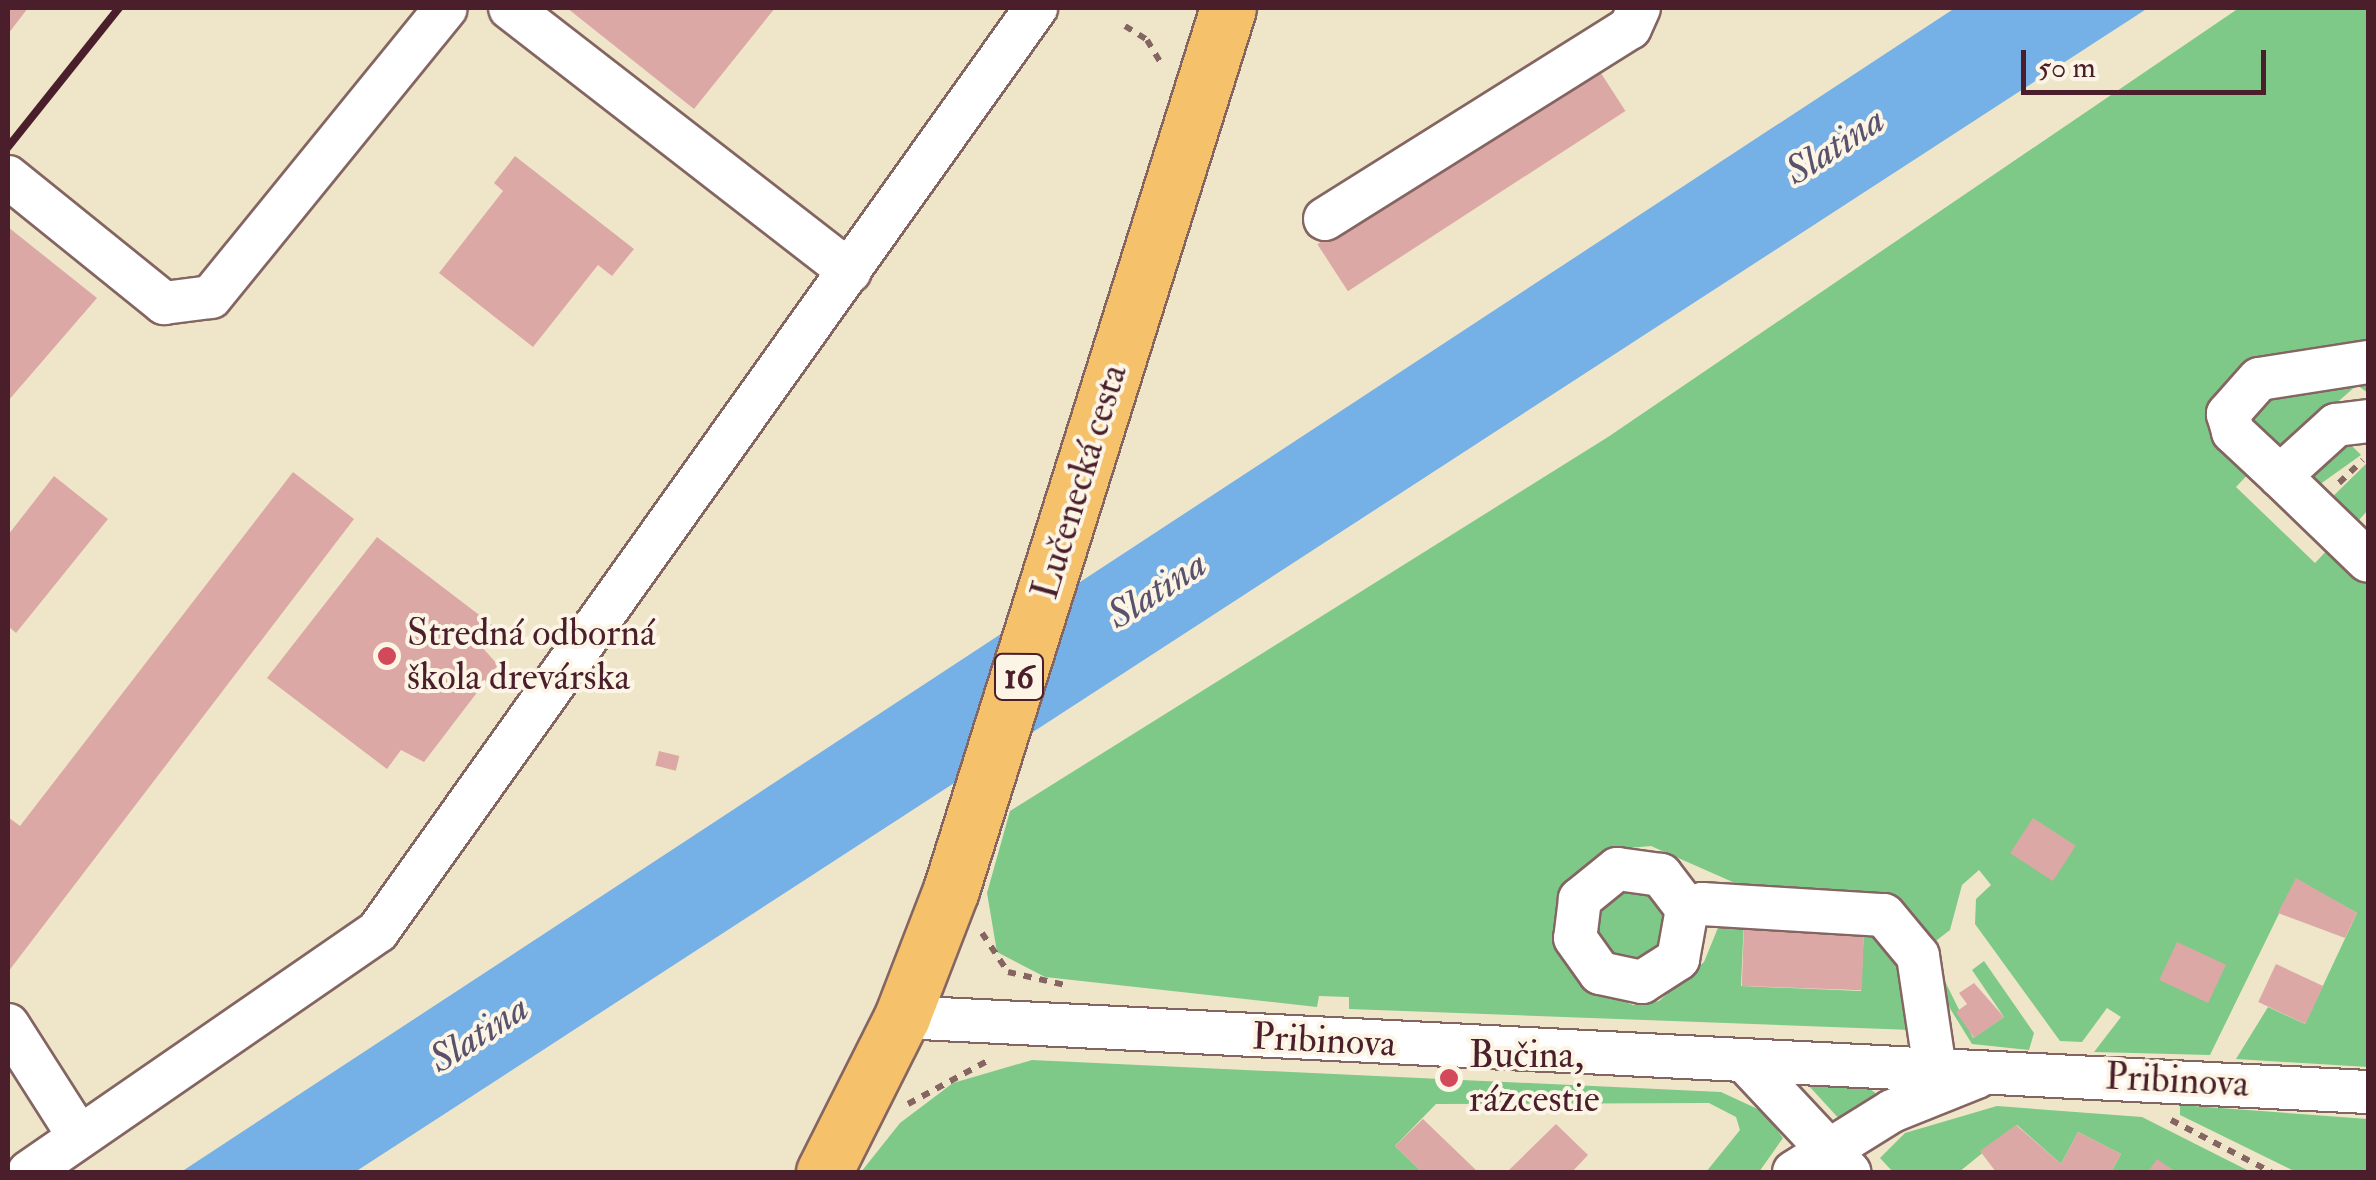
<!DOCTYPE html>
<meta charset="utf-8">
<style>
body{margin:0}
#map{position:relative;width:2376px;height:1180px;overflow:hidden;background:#efe6c9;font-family:"IM FELL Double Pica",serif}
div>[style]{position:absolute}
.green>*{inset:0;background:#7ec988}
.water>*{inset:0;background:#75b0e6}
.building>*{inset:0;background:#dca8a6;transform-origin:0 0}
.path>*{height:6px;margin-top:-3px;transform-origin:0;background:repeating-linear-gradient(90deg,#846562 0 8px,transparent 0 16px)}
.roads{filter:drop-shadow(2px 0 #846562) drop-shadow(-2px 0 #846562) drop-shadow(0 2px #846562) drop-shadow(0 -2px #846562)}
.minor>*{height:42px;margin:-21px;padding:0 21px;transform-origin:21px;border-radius:21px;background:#fff}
.major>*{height:55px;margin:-27.5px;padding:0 27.5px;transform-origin:27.5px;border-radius:27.5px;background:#f5c16b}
.rail>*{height:8px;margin:-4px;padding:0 4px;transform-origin:4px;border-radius:4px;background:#4a1f2b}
.dots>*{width:28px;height:28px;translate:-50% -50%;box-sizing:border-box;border:5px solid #fcf5e5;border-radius:50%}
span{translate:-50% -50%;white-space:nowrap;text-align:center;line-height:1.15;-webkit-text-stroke:8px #fcf5e5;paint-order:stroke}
.shield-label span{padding:2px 8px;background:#fcf5e5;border:2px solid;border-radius:8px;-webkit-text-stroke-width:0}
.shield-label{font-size:35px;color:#4a1f2b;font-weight:700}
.street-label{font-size:38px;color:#4a1f2b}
.poi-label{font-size:38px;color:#4a1f2b}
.left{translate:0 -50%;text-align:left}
.water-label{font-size:40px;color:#59526c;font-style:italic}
.frame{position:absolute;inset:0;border:10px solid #4a1f2b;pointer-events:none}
.scale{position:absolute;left:2021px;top:50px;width:245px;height:45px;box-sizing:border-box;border:5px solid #4a1f2b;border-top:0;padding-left:12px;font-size:30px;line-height:35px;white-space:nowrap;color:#4a1f2b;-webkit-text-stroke:8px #fcf5e5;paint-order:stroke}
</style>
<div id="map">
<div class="green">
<i style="clip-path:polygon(2239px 8px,2368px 8px,2368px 350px,2237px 382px,2253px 469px,2236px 487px,2315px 563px,2332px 545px,2368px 574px,2368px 1067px,2236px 1059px,2268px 1007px,2305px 1024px,2357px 913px,2296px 879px,2210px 1055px,2094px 1052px,2121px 1017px,2107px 1008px,2082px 1042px,2060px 1041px,1975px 924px,1976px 899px,1991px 885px,1979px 870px,1962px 885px,1950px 930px,1928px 947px,1973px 1038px,2004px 1017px,1972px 970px,1984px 961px,2034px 1033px,2029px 1050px,1972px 1044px,1880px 895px,1735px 883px,1651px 846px,1605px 850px,1566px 881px,1553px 936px,1581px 984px,1633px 1005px,1659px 1001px,1704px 962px,1722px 918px,1744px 919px,1741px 986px,1861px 991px,1864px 929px,1897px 948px,1912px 1030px,1349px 1009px,1349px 997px,1319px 996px,1317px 1007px,1045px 977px,997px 952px,987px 893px,1010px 811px,1608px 437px)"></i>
<i style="clip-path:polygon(2368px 374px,2368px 393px,2357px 385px,2284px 449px,2246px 430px,2254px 396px)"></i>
<i style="clip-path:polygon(2341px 435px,2361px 455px,2312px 490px,2311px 469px)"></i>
<i style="clip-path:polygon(2368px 462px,2368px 510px,2359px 520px,2368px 550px,2323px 506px)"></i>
<i style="clip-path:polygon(1648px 884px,1675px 924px,1649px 964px,1601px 955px,1591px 908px,1601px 894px)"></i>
<i style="clip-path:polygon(1032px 1060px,1721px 1092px,1764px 1112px,1783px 1138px,1759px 1172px,1706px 1172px,1740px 1130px,1736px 1117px,1709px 1103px,1436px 1104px,1395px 1146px,1422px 1172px,861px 1172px,900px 1123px,953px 1083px)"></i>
<i style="clip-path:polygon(1809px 1086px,1870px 1089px,1878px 1095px,1842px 1122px)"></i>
<i style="clip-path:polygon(2180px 1105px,2368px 1119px,2368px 1172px,2296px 1172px,2180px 1115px)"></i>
<i style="clip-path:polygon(1997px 1106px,2142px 1117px,2251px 1172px,2111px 1172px,2121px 1154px,2078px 1132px,2061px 1164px,2017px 1125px,1959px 1172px,1893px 1172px,1880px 1158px,1905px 1133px)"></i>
</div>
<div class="water">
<i style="clip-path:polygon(1955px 8px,2148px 8px,355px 1172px,181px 1172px)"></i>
</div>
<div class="building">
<i style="clip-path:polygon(8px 8px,28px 8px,8px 34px)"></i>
<i style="clip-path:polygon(567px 8px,775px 8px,694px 109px)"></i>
<i style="left:1595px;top:64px;width:56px;height:331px;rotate:57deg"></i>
<i style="clip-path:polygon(515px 156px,634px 249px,612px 276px,598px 265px,533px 347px,439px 273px,503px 191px,494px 183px)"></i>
<i style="clip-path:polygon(8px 227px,97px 298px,8px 401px)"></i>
<i style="clip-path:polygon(293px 472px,354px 519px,8px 972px,8px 817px,20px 826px)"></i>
<i style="clip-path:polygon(54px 476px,108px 519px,16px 633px,8px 626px,8px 535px)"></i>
<i style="clip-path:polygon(377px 537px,495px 627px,481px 646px,498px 665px,424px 762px,401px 750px,387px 769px,267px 678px)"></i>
<i style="left:659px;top:751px;width:21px;height:15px;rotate:14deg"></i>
<i style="left:2033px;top:818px;width:51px;height:42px;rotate:33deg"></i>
<i style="clip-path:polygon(2296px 878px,2357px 913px,2345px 938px,2278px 913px)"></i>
<i style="left:1744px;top:924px;width:120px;height:62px;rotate:2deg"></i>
<i style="left:2177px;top:942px;width:54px;height:42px;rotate:25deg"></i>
<i style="left:2276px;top:964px;width:52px;height:42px;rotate:25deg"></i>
<i style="clip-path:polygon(1974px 983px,2004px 1017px,1974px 1038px,1956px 1012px,1967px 1004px,1959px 993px)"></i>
<i style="clip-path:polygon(1423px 1119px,1478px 1172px,1422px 1172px,1395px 1146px)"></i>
<i style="clip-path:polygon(1556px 1124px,1588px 1155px,1572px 1172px,1507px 1172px)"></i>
<i style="clip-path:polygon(2016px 1125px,2061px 1164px,2078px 1132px,2121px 1154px,2111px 1172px,1996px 1172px,1980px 1151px)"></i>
<i style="clip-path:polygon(2157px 1159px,2176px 1172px,2148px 1172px)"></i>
</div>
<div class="path">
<i style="left:1125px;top:26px;width:26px;rotate:32deg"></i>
<i style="left:1147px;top:40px;width:31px;rotate:59deg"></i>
<i style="left:2339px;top:483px;width:33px;rotate:-44deg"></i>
<i style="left:982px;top:933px;width:47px;rotate:56.3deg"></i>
<i style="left:1008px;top:972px;width:58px;rotate:12.8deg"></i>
<i style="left:908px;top:1104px;width:92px;rotate:-28.5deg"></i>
<i style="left:2171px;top:1120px;width:113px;rotate:27.5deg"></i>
</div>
<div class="roads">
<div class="minor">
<i style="left:510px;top:8px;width:430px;rotate:37.8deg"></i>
<i style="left:8px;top:177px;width:201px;rotate:38.9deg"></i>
<i style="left:164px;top:303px;width:47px;rotate:-7.3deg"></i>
<i style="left:211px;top:297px;width:372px;rotate:-50.9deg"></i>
<i style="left:1325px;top:219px;width:360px;rotate:-32.1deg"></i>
<i style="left:1630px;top:28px;width:22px;rotate:-66deg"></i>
<i style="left:2368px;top:362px;width:110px;rotate:171.1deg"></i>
<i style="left:2259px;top:379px;width:47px;rotate:131.5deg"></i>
<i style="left:2228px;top:414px;width:19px;rotate:74deg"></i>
<i style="left:2233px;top:432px;width:64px;rotate:43.1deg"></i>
<i style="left:2280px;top:476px;width:76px;rotate:-42.3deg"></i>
<i style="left:2336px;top:425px;width:32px;rotate:-7deg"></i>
<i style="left:2280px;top:476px;width:122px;rotate:44deg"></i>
<i style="left:1687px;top:909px;width:43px;rotate:-127.4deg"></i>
<i style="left:1661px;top:875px;width:44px;rotate:-172.2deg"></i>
<i style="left:1617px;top:869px;width:48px;rotate:141deg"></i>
<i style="left:1580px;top:899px;width:39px;rotate:97deg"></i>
<i style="left:1575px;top:938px;width:43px;rotate:54.5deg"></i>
<i style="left:1600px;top:973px;width:43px;rotate:12.1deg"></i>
<i style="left:1642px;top:982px;width:43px;rotate:-32.6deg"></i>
<i style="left:1678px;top:959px;width:51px;rotate:-79.8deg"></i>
<i style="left:1687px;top:909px;width:16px;rotate:-18deg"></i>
<i style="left:1702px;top:904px;width:182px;rotate:3.5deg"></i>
<i style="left:1884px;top:915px;width:53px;rotate:50.3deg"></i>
<i style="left:1918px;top:956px;width:115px;rotate:81.5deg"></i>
<i style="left:902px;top:1017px;width:1468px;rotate:2.93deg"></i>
<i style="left:8px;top:1025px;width:130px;rotate:57.5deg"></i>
<i style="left:1744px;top:1060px;width:154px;rotate:46.8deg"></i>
<i style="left:29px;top:1172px;width:424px;rotate:-34.6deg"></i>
<i style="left:378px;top:931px;width:1134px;rotate:-54.52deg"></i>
<i style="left:1794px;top:1172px;width:115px;rotate:-31.9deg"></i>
<i style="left:1892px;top:1111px;width:92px;rotate:-21.8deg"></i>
</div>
<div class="major">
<i style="left:824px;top:1172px;width:174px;rotate:-63.3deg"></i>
<i style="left:902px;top:1017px;width:136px;rotate:-68.9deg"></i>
<i style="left:951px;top:890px;width:924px;rotate:-72.56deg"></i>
</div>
</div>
<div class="rail">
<i style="left:8px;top:147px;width:178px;rotate:-51.4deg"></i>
</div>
<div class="dots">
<i style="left:387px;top:656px;background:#d1495b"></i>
<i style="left:1449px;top:1078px;background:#d1495b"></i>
</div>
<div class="shield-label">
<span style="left:1019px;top:677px">16</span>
</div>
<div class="street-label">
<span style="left:1080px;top:482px;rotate:-73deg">Lučenecká cesta</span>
<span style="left:1324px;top:1041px;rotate:3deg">Pribinova</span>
<span style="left:2177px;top:1081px;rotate:3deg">Pribinova</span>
</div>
<div class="poi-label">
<span class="left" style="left:407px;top:656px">Stredná odborná<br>škola drevárska</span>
<span class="left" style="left:1469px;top:1078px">Bučina,<br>rázcestie</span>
</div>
<div class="water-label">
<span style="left:1835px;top:146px;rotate:-33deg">Slatina</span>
<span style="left:1157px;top:590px;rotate:-33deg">Slatina</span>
<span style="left:479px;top:1034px;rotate:-33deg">Slatina</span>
</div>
<div class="frame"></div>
<div class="scale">50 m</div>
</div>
